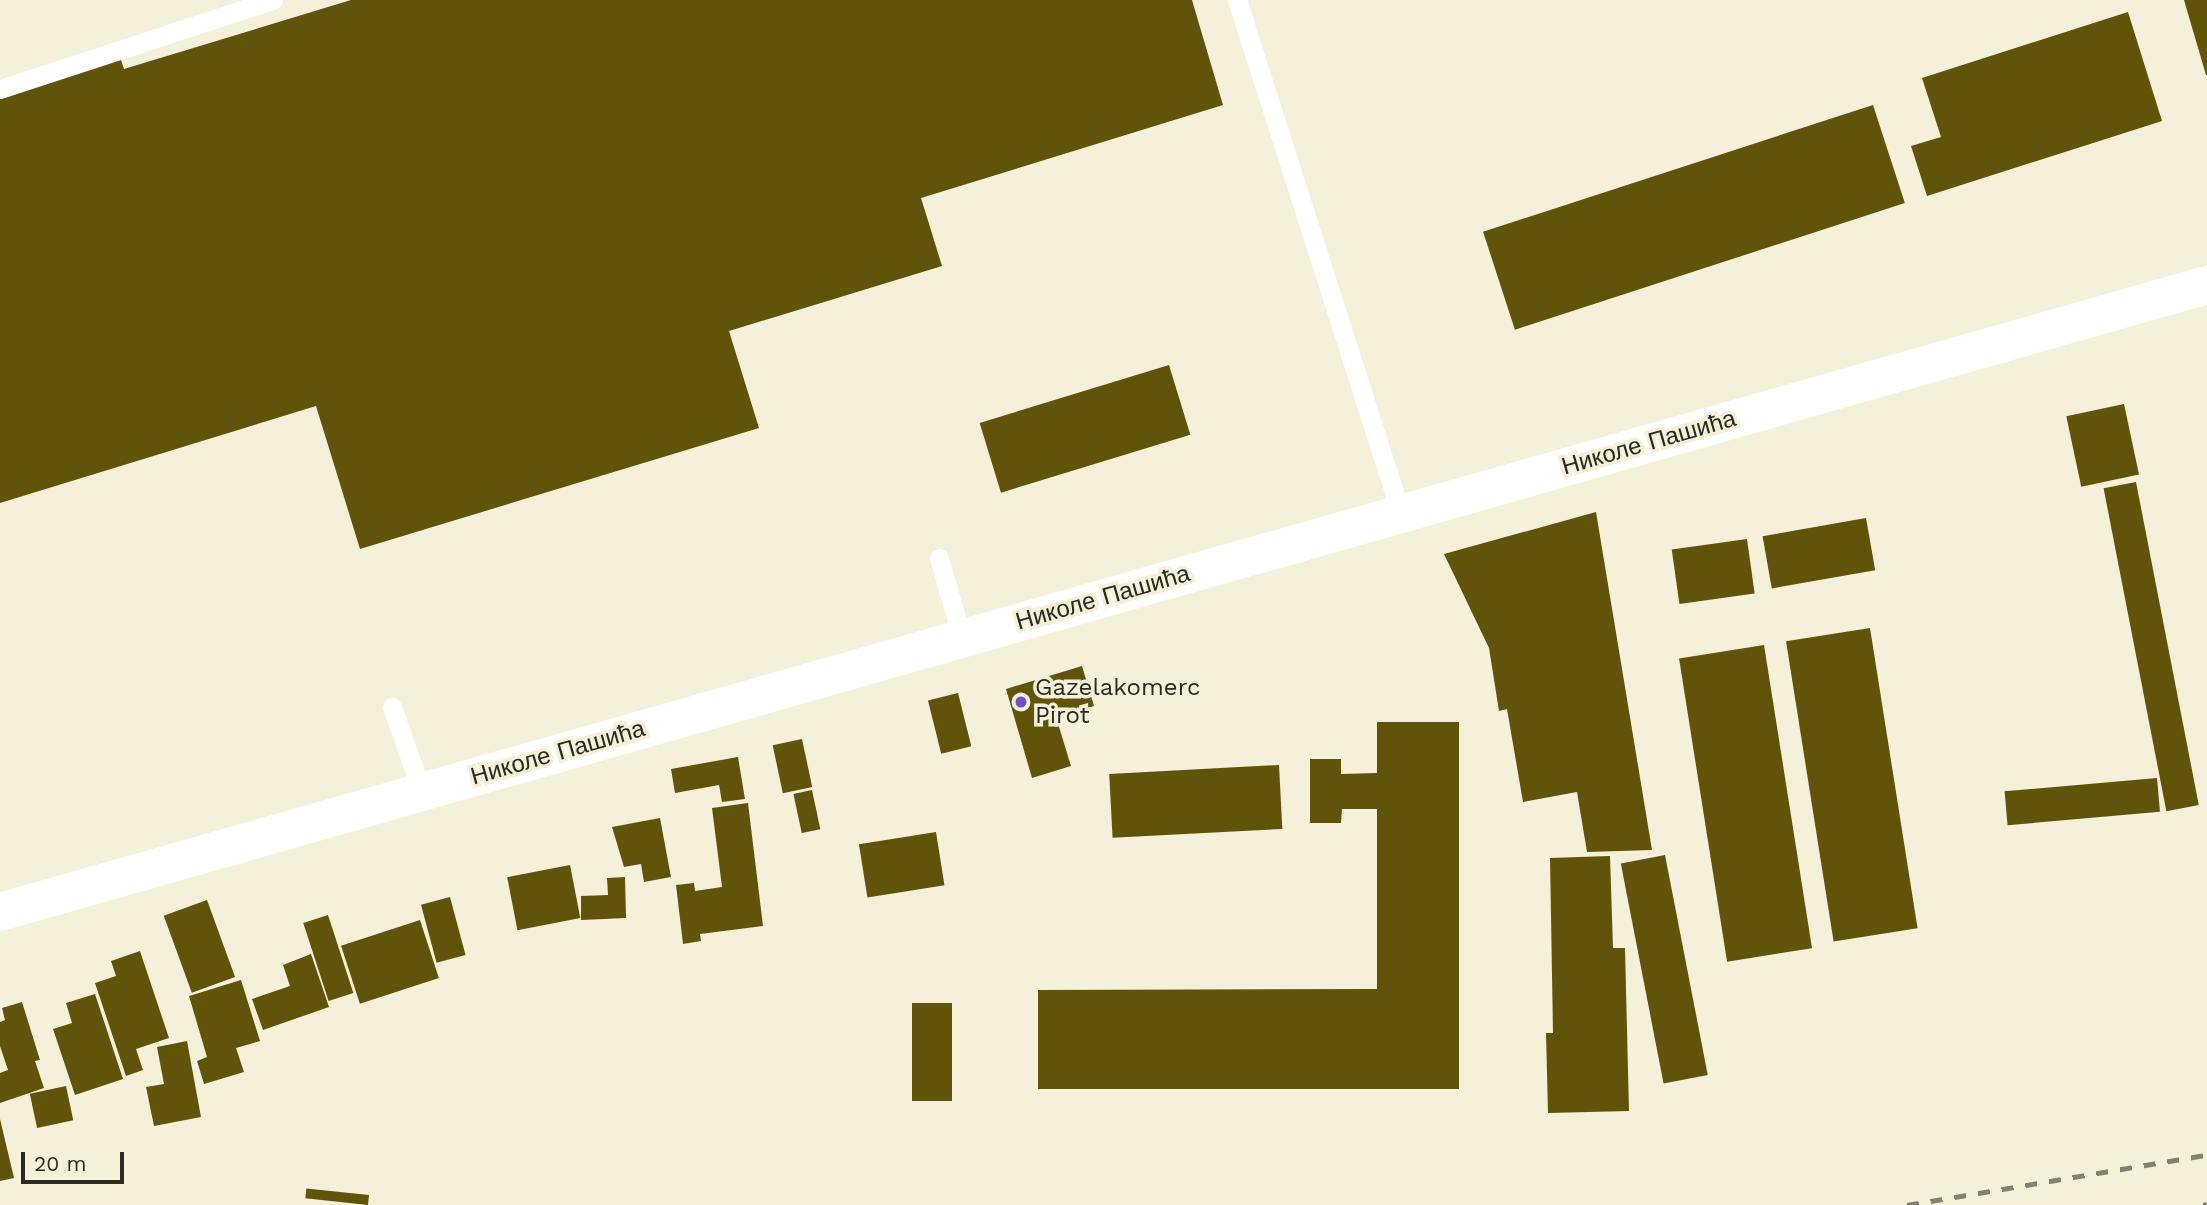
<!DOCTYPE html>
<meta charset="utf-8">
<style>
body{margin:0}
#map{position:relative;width:2207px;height:1205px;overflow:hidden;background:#f4f0d9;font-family:"Work Sans",sans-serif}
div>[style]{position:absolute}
.building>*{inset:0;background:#5f5409;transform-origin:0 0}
.service>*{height:19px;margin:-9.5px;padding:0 9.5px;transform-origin:9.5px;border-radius:9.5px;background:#fff}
.secondary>*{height:38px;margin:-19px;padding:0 19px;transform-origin:19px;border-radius:19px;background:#fff}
.rail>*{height:5px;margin-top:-2.5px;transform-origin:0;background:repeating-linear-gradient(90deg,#848172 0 12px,transparent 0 24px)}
.dots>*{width:19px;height:19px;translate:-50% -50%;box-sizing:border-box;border:4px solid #f4f0d9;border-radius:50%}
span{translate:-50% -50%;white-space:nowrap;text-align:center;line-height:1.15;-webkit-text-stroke:7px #f4f0d9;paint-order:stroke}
.street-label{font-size:24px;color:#2b2a21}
.poi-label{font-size:24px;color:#2b2a21}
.left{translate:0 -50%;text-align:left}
.scale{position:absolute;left:21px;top:1152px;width:103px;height:32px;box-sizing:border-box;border:4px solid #2b2a21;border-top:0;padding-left:9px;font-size:21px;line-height:24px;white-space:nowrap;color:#2b2a21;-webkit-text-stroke:5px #f4f0d9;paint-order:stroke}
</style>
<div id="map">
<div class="building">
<i style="clip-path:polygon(351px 0,1192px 0,1223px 105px,921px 198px,942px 266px,729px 331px,759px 428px,360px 549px,316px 406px,0 503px,0 94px,120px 57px,124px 69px)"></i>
<i style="clip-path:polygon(2184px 0,2207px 0,2207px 75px,2206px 75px)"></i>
<i style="clip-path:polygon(2128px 12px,2162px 121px,1927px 196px,1911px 146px,1941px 137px,1922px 78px)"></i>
<i style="left:1873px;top:105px;width:103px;height:410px;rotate:72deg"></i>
<i style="left:1169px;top:365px;width:73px;height:198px;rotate:73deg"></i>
<i style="left:2124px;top:404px;width:72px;height:59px;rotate:78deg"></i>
<i style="left:2136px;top:482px;width:329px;height:33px;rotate:79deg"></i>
<i style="clip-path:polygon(1596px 512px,1652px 850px,1587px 852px,1577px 792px,1523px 802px,1507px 709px,1499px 711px,1489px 648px,1444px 554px)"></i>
<i style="left:1866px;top:518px;width:53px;height:105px;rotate:80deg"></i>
<i style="left:1747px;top:539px;width:55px;height:76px;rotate:82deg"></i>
<i style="left:1870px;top:628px;width:304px;height:85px;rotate:81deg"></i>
<i style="left:1764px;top:645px;width:307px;height:86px;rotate:81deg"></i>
<i style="clip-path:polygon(1082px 666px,1094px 706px,1056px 717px,1071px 766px,1032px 778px,1006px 689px)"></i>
<i style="left:958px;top:693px;width:55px;height:31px;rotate:76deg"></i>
<i style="clip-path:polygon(1377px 722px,1459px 722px,1459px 1089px,1038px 1089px,1038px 990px,1377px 989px,1377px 809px,1342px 809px,1341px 823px,1310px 823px,1310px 759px,1341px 759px,1341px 774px,1377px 773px)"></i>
<i style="left:802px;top:739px;width:49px;height:30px;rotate:78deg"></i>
<i style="clip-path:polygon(738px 757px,745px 799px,722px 802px,719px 785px,675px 793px,671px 769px)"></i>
<i style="left:1279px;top:765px;width:64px;height:170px;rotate:87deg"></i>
<i style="left:2157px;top:778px;width:34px;height:153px;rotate:85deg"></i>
<i style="left:812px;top:790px;width:40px;height:19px;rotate:78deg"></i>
<i style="clip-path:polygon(748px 803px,763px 926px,700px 934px,701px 941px,683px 944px,676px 885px,694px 883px,695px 891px,722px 887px,712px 808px)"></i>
<i style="clip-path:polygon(660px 818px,671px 877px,644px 882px,641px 864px,624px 867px,612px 827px)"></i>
<i style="left:936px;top:832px;width:54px;height:78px;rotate:81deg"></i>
<i style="left:1665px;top:855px;width:224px;height:45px;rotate:79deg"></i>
<i style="clip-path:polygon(1610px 856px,1613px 948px,1625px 948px,1629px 1111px,1548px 1113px,1546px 1033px,1553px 1033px,1550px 858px)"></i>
<i style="left:570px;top:865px;width:54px;height:64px;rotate:79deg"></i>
<i style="clip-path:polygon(625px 877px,626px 918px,581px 920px,581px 896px,608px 895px,607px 878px)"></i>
<i style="left:450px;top:897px;width:60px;height:30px;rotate:75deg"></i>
<i style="left:207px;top:900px;width:82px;height:46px;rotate:70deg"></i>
<i style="left:328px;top:915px;width:82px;height:26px;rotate:72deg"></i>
<i style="left:420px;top:920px;width:61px;height:83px;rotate:72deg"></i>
<i style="clip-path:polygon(140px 951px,169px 1038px,136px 1049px,143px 1070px,126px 1076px,95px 983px,116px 976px,111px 961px)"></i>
<i style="clip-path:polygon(311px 954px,329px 1007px,263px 1030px,252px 999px,290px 986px,283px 965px)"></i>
<i style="clip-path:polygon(241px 980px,260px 1041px,236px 1048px,244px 1072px,204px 1084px,197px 1061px,207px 1057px,189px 996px)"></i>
<i style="clip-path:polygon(95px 994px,123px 1079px,75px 1095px,53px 1029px,72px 1023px,66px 1003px)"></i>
<i style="clip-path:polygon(22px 1002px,40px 1060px,35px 1061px,44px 1088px,0 1103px,0 1073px,8px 1070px,0 1046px,0 1022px,5px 1020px,2px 1008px)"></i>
<i style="left:912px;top:1003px;width:40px;height:98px"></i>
<i style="clip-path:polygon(187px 1041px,201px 1117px,154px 1126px,146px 1087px,164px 1084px,157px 1047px)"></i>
<i style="left:66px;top:1086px;width:35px;height:37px;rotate:78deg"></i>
<i style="clip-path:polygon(0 1119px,14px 1178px,0 1181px)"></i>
<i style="left:369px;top:1195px;width:10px;height:63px;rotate:96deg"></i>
</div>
<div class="service">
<i style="left:1237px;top:0;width:540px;rotate:72.3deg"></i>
<i style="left:0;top:89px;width:287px;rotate:-18.1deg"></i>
<i style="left:939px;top:558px;width:83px;rotate:74deg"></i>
<i style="left:392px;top:707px;width:90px;rotate:70.6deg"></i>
</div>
<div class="secondary">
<i style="left:0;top:912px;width:2294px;rotate:-15.86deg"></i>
</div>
<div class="rail">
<i style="left:1907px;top:1205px;width:304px;rotate:-9.5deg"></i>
<i style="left:2203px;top:1205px;width:4px;rotate:-14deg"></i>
</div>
<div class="dots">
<i style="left:1021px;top:702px;background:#704fc9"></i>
</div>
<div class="street-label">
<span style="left:1649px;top:443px;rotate:-16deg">Николе Пашића</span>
<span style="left:1103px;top:598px;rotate:-16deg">Николе Пашића</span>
<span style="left:558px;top:753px;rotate:-16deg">Николе Пашића</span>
</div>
<div class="poi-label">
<span class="left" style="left:1035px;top:702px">Gazelakomerc<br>Pirot</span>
</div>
<div class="scale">20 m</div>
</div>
